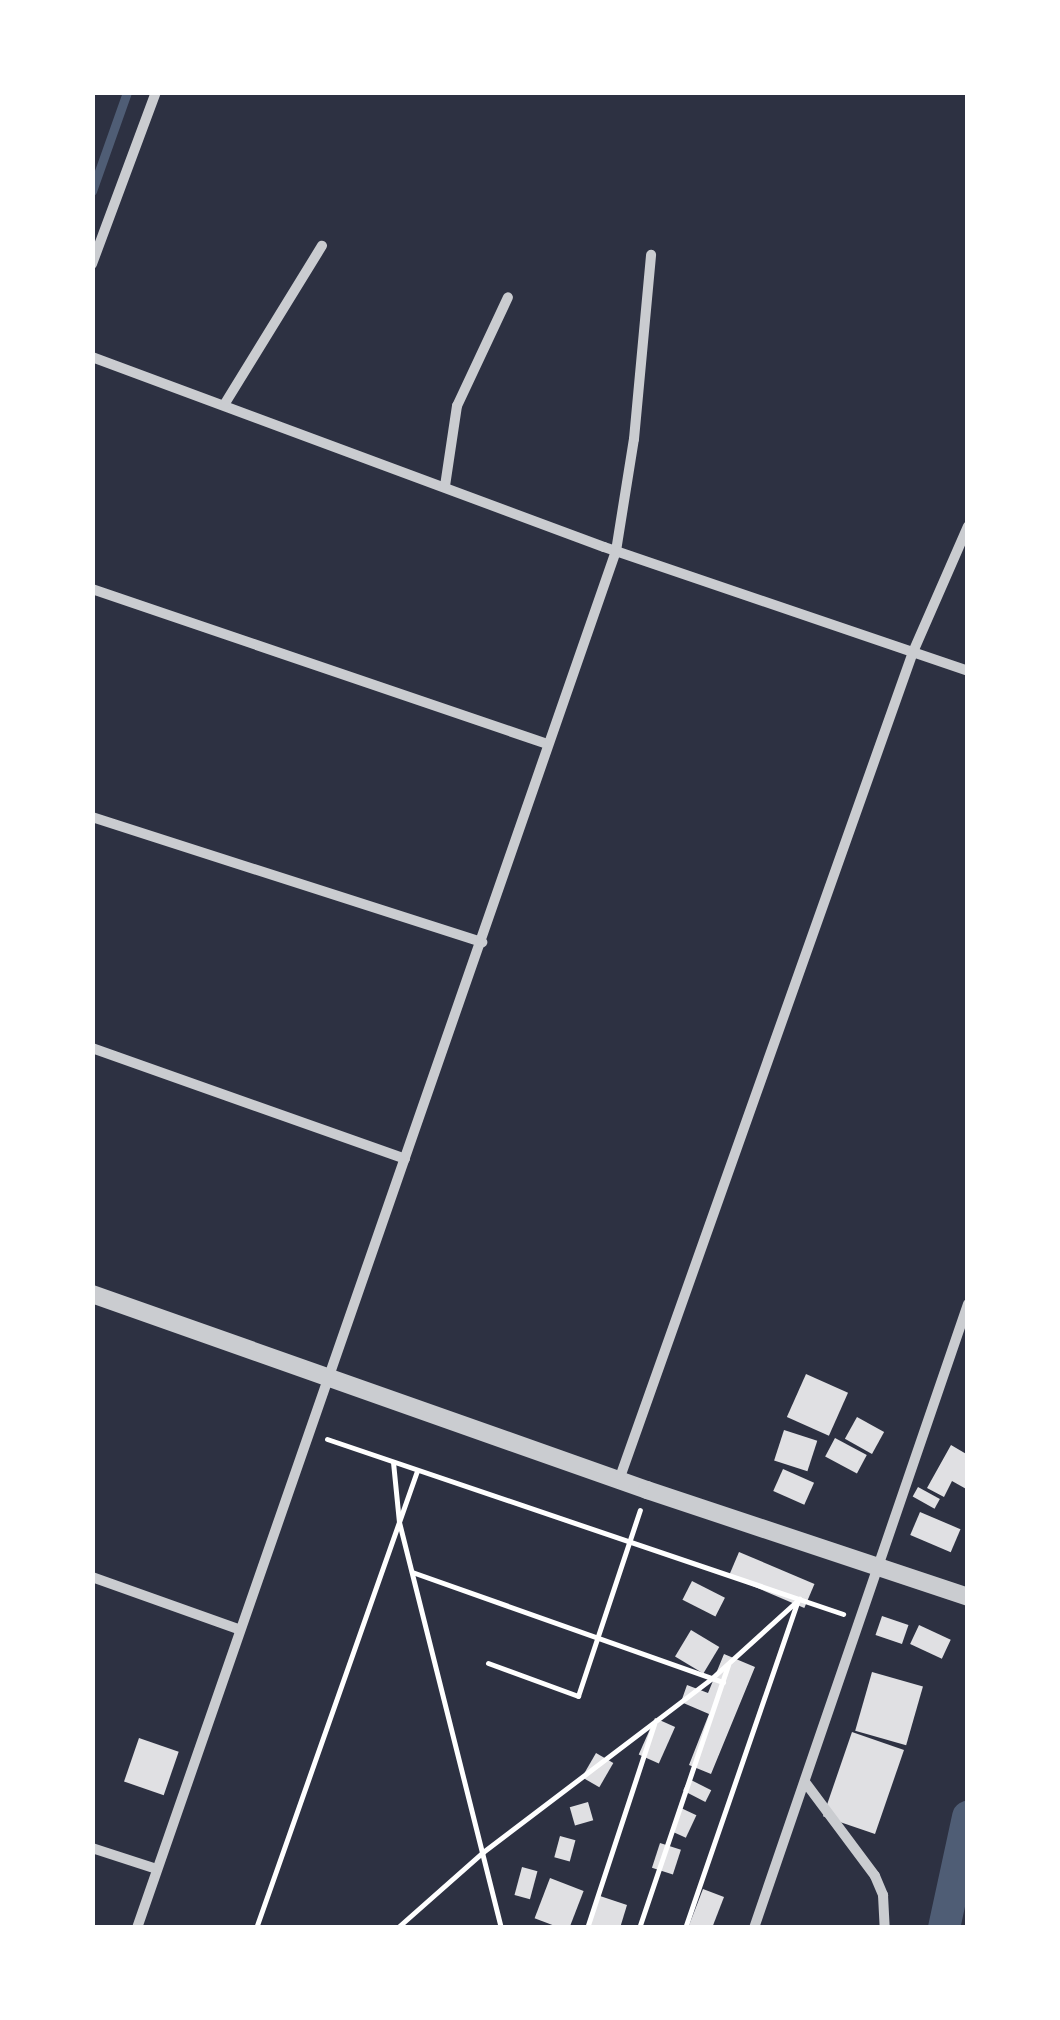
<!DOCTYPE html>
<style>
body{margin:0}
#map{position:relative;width:1060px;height:2020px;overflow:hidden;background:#2d3142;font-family:"Fira Sans",sans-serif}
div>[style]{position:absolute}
.stream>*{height:9px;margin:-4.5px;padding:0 4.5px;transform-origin:4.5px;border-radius:4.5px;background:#4f5d75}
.canal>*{height:32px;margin:-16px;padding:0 16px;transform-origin:16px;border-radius:16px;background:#4f5d75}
.building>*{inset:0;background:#e0e0e3;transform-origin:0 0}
.path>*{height:5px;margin:-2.5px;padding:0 2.5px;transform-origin:2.5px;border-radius:2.5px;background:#fff}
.minor>*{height:10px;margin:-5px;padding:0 5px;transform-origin:5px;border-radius:5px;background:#caccd0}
.tertiary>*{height:18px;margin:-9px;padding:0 9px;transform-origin:9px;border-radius:9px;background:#caccd0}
span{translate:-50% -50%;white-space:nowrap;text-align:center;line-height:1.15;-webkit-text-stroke:8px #fff;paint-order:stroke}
.frame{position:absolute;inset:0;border:95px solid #fff;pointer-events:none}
</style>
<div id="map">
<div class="stream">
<i style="left:92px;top:191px;width:105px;rotate:-70.5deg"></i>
</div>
<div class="canal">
<i style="left:944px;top:1928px;width:114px;rotate:-77.8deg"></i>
</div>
<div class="building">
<i style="left:806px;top:1374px;width:46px;height:47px;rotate:24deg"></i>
<i style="left:857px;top:1417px;width:31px;height:25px;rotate:29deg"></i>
<i style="left:784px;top:1430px;width:35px;height:32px;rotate:18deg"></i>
<i style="left:835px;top:1438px;width:36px;height:21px;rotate:28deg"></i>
<i style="clip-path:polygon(951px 1445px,968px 1455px,968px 1490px,952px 1481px,944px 1497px,927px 1488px)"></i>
<i style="left:783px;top:1469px;width:34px;height:24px;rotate:24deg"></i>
<i style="left:918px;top:1487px;width:25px;height:11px;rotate:29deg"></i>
<i style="left:920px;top:1512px;width:44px;height:25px;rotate:23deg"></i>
<i style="left:739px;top:1552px;width:82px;height:26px;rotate:23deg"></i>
<i style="left:692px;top:1581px;width:37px;height:21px;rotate:27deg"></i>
<i style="left:882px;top:1616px;width:28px;height:20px;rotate:19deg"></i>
<i style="left:919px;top:1625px;width:35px;height:21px;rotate:25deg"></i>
<i style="left:691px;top:1630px;width:33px;height:31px;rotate:31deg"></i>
<i style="clip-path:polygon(724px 1654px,755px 1667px,711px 1774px,689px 1765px,709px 1714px,681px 1702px,687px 1685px,708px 1693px)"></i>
<i style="left:872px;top:1672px;width:53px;height:61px;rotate:16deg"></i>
<i style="left:655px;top:1718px;width:22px;height:40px;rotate:24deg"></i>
<i style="left:852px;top:1732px;width:55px;height:89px;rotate:19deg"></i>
<i style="left:139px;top:1738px;width:42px;height:46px;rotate:19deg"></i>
<i style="left:596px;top:1753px;width:20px;height:28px;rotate:30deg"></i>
<i style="left:689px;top:1779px;width:25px;height:13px;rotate:27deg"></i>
<i style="left:588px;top:1802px;width:19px;height:19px;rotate:74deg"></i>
<i style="left:681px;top:1808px;width:17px;height:25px;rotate:25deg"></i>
<i style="left:560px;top:1836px;width:16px;height:22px;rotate:15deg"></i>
<i style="left:660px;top:1843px;width:22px;height:26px;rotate:18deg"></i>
<i style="left:522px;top:1867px;width:16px;height:29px;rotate:15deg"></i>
<i style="left:550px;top:1878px;width:36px;height:43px;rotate:21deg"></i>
<i style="clip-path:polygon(703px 1889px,724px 1897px,712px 1928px,688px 1928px)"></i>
<i style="clip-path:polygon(600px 1896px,627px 1905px,620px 1928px,589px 1928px)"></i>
</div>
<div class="path">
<i style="left:327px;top:1439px;width:545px;rotate:18.73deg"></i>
<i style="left:393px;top:1462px;width:60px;rotate:84.3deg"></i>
<i style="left:399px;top:1522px;width:419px;rotate:75.9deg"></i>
<i style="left:412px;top:1572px;width:330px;rotate:19.5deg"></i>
<i style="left:488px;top:1663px;width:96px;rotate:20.1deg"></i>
<i style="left:578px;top:1696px;width:196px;rotate:-71.6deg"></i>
<i style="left:256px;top:1928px;width:485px;rotate:-70.6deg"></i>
<i style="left:397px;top:1928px;width:115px;rotate:-41.5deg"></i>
<i style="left:483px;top:1852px;width:288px;rotate:-37.2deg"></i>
<i style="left:712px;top:1678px;width:118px;rotate:-42.2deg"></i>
<i style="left:587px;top:1928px;width:215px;rotate:-71.8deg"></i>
<i style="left:639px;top:1928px;width:278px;rotate:-71.3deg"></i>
<i style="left:685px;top:1928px;width:347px;rotate:-71deg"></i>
</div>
<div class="minor">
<i style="left:92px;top:264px;width:184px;rotate:-69.6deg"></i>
<i style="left:92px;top:357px;width:546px;rotate:20.36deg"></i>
<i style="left:604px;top:547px;width:385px;rotate:18.8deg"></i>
<i style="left:224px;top:405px;width:187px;rotate:-58.4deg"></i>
<i style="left:445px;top:486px;width:81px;rotate:-81.5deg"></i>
<i style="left:457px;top:406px;width:120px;rotate:-64.9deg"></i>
<i style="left:92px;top:589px;width:481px;rotate:18.8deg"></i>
<i style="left:92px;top:817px;width:410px;rotate:17.8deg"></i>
<i style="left:92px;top:1048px;width:332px;rotate:19.5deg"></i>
<i style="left:619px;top:1480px;width:879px;rotate:-70.45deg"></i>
<i style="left:913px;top:652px;width:137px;rotate:-66.4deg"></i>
<i style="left:92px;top:1577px;width:155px;rotate:19.6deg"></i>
<i style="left:805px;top:1782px;width:117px;rotate:53.3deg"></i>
<i style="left:875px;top:1876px;width:21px;rotate:67deg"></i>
<i style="left:883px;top:1895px;width:33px;rotate:87deg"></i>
<i style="left:92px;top:1848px;width:68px;rotate:17.9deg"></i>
<i style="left:137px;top:1928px;width:1458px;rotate:-70.82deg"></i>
<i style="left:616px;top:551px;width:113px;rotate:-80.9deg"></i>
<i style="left:634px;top:439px;width:185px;rotate:-84.7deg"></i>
<i style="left:754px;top:1928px;width:660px;rotate:-71.07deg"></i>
</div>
<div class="tertiary">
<i style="left:92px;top:1294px;width:589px;rotate:19.45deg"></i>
<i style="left:647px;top:1490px;width:338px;rotate:18.4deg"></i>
</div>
<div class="frame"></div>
</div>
